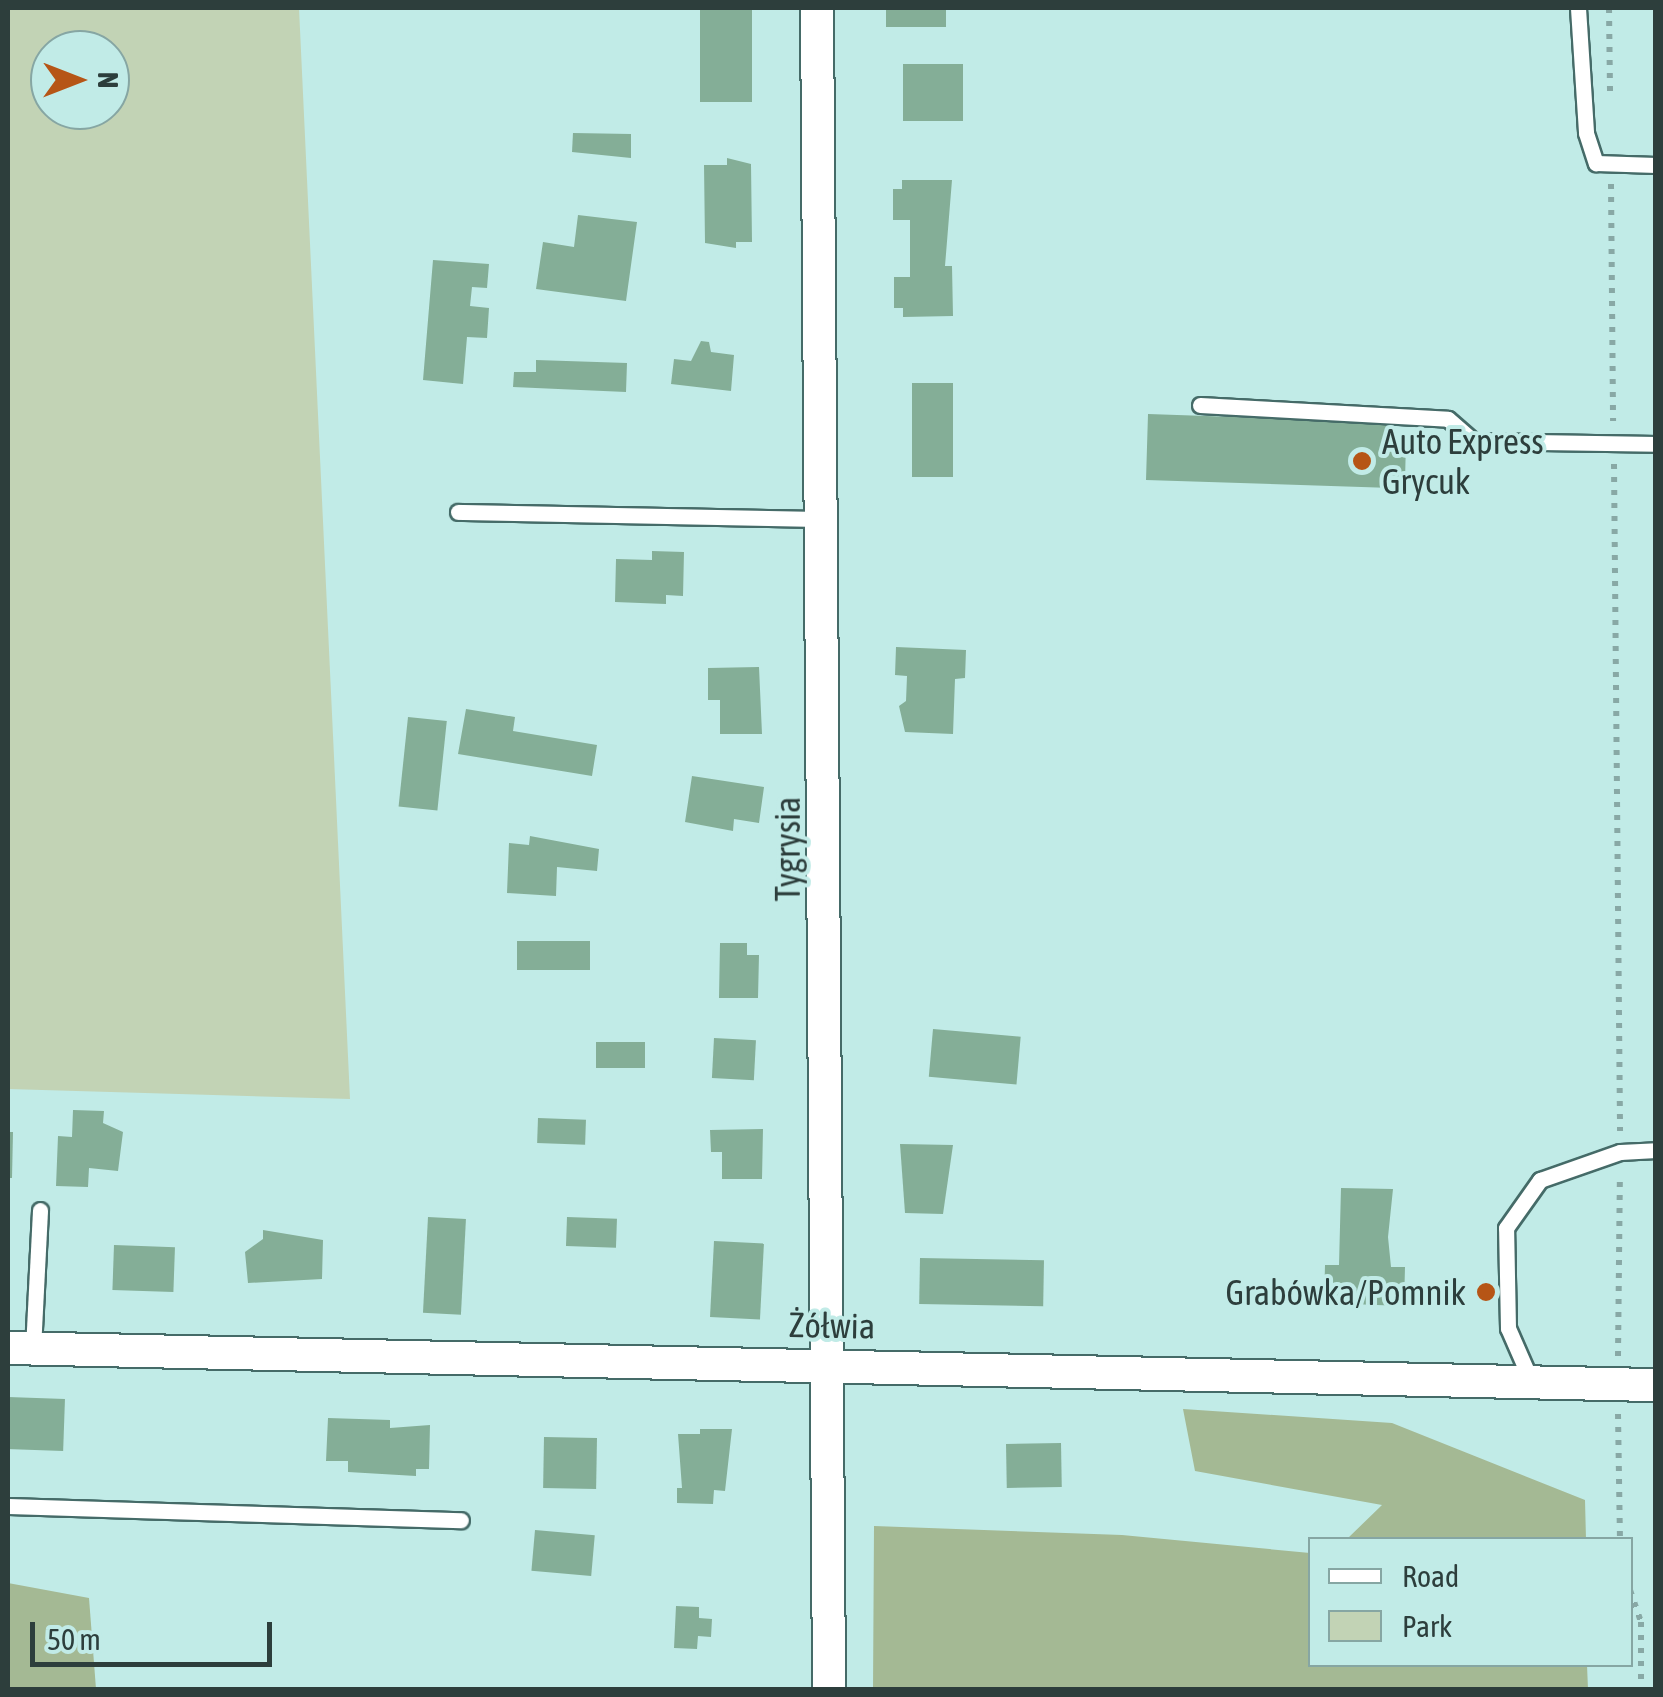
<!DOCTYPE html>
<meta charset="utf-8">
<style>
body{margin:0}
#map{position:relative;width:1663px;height:1697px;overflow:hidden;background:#c1ebe7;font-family:"Asap Condensed",sans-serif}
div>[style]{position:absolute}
.green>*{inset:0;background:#c2d3b5}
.forest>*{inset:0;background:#a4b994}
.building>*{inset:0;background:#84ae97;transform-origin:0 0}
.path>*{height:6px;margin-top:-3px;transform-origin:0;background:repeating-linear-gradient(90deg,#88a8a5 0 5px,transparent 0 13px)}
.roads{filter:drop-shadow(2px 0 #456b68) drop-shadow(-2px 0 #456b68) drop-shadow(0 2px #456b68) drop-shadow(0 -2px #456b68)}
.service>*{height:15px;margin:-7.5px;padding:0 7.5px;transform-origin:7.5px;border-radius:7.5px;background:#fff}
.minor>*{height:32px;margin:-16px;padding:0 16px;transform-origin:16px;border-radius:16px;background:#fff}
.dots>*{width:28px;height:28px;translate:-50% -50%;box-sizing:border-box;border:5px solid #c1ebe7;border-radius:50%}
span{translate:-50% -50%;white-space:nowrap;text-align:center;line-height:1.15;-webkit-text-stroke:8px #c1ebe7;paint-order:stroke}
.poi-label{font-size:35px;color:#2d3e3c}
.left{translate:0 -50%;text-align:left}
.right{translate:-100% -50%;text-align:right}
.street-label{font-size:35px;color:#2d3e3c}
.frame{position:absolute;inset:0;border:10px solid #2d3e3c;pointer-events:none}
.legend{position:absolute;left:1308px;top:1537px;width:325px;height:130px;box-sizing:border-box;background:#c1ebe7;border:2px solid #86a6a3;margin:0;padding:12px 18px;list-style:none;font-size:30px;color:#2d3e3c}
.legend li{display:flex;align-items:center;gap:20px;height:50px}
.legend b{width:50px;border:2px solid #86a6a3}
.north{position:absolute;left:30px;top:30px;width:100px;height:100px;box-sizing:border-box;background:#c1ebe7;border:2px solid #86a6a3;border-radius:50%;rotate:90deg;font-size:28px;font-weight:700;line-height:40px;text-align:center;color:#2d3e3c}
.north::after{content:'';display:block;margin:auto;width:35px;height:45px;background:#b65516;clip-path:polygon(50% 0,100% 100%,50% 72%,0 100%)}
.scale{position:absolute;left:30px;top:1622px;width:242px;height:45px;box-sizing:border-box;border:5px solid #2d3e3c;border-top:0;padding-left:12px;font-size:30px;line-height:35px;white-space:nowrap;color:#2d3e3c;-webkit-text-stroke:8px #c1ebe7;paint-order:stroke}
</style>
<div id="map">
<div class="green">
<i style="clip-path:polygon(evenodd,8px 8px,299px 8px,350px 1099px,8px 1089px,8px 8px,50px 50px,110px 50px,110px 110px,50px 110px,50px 50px)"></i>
</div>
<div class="forest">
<i style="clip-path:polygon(1183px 1409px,1392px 1423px,1585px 1500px,1586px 1539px,1347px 1539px,1382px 1505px,1195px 1471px)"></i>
<i style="clip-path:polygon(874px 1526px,1122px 1535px,1310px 1553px,1310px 1664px,1587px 1665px,1588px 1689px,873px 1689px)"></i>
<i style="clip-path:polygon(8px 1583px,89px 1598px,96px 1689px,8px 1689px)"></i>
</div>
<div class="building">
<i style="left:700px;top:8px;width:52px;height:94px"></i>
<i style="left:886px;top:8px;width:60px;height:19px"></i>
<i style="left:903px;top:64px;width:60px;height:57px"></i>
<i style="clip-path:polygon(573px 133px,631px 134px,631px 158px,572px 152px)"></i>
<i style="clip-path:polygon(727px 158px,751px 164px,752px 242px,736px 242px,736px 248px,705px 243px,704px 165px,727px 165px)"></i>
<i style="clip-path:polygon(902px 180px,952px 180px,945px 266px,952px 266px,953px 316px,903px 317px,903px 308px,894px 308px,894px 277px,910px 277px,910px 220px,893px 220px,893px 189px,902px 189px)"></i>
<i style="clip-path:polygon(578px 215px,637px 222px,626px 301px,536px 289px,543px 242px,574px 247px)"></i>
<i style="clip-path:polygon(433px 260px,489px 264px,487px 288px,472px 287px,470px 306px,489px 308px,487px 338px,467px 337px,463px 384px,423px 380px)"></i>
<i style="clip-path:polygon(701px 341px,709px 342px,711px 352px,734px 355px,731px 391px,671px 384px,674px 359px,691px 361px)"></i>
<i style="clip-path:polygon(536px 360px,627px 363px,626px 392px,513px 387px,514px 372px,536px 372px)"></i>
<i style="left:912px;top:383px;width:41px;height:94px"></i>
<i style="clip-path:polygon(1148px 414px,1387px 422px,1393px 441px,1406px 441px,1405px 481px,1392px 480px,1392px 488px,1146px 480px)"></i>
<i style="clip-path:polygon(652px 551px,684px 552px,683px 596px,666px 595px,666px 604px,615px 602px,616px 559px,652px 560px)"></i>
<i style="clip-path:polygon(896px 647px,966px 650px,965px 678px,955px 679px,953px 734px,905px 732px,899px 706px,906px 701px,907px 676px,895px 675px)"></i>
<i style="clip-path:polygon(759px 667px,762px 734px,720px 734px,720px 700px,708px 700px,708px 668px)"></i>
<i style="clip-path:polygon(466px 709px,515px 717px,513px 731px,597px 745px,592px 776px,458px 754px)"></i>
<i style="left:408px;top:717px;width:39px;height:90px;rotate:6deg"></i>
<i style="clip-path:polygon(692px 776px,764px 787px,759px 823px,734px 819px,733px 831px,685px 822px)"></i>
<i style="clip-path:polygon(530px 836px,599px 849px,597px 871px,557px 867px,556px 896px,507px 893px,509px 843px,529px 845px)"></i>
<i style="left:517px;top:941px;width:73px;height:29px"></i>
<i style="clip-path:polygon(720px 943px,747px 943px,747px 955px,759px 955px,758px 998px,719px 998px)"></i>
<i style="left:933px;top:1029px;width:88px;height:48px;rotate:5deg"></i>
<i style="left:714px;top:1038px;width:42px;height:40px;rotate:3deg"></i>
<i style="left:596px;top:1042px;width:49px;height:26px"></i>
<i style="clip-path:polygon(73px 1110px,104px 1111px,103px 1123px,123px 1132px,118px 1171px,89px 1168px,88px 1187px,56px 1186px,58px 1136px,72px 1137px)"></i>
<i style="left:538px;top:1118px;width:48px;height:25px;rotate:2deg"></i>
<i style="clip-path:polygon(763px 1129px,762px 1179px,722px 1179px,722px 1152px,711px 1152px,710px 1130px)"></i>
<i style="clip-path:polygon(8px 1132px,13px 1132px,12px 1178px,8px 1178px)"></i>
<i style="clip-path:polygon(900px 1144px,953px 1145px,943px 1214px,905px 1213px)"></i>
<i style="clip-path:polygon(1341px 1188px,1393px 1189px,1388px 1237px,1391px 1267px,1405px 1267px,1404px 1306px,1324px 1303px,1325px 1265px,1339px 1265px)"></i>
<i style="left:428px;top:1217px;width:38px;height:96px;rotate:3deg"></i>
<i style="left:567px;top:1217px;width:50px;height:29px;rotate:2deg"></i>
<i style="clip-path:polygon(263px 1230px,323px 1240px,322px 1279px,248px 1283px,245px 1252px,263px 1239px)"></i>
<i style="left:714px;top:1241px;width:50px;height:76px;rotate:3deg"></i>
<i style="left:114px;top:1245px;width:61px;height:45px;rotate:2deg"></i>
<i style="left:920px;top:1258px;width:124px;height:46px;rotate:1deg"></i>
<i style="left:8px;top:1397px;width:57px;height:52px;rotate:2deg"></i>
<i style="clip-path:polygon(328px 1418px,390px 1420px,390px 1428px,430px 1425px,429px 1469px,416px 1469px,416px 1476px,348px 1472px,348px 1461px,326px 1461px)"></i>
<i style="clip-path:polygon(700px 1429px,732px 1429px,725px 1491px,714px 1490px,713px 1504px,677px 1503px,677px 1488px,682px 1488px,678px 1434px,700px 1434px)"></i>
<i style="left:544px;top:1437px;width:53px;height:51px;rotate:1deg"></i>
<i style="left:1061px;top:1443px;width:44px;height:55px;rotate:89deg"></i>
<i style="left:535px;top:1530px;width:60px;height:41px;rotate:5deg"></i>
<i style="clip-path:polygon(676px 1606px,699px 1607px,699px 1618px,712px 1619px,711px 1637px,698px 1636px,697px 1649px,674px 1648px)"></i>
</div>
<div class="path">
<i style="left:1609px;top:8px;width:83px;rotate:89.3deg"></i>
<i style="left:1611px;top:184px;width:237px;rotate:89.5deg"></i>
<i style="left:1614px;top:464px;width:667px;rotate:89.48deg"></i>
<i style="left:1618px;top:1356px;width:182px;rotate:-89.4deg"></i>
<i style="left:1618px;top:1414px;width:126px;rotate:89.1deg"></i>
<i style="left:1630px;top:1590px;width:34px;rotate:71deg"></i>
<i style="left:1641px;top:1622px;width:68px;rotate:90deg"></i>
</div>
<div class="roads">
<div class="service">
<i style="left:1578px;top:8px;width:125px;rotate:86.3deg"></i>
<i style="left:1586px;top:133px;width:32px;rotate:72deg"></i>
<i style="left:1596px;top:163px;width:60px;rotate:1.9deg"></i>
<i style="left:1200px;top:405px;width:248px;rotate:3.2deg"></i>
<i style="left:1448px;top:419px;width:33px;rotate:41deg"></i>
<i style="left:1473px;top:441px;width:183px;rotate:0.9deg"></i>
<i style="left:458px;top:512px;width:366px;rotate:1.1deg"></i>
<i style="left:33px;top:1349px;width:139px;rotate:-87.1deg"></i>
<i style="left:1532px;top:1383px;width:60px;rotate:-113.6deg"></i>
<i style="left:1508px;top:1328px;width:100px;rotate:-91.1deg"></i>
<i style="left:1506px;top:1228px;width:59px;rotate:-54.7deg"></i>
<i style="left:1540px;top:1180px;width:85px;rotate:-19.3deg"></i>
<i style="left:1620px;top:1152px;width:36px;rotate:-3deg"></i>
<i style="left:8px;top:1506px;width:453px;rotate:1.8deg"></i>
</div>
<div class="minor">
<i style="left:817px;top:8px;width:1682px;rotate:89.59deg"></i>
<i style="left:8px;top:1348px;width:1648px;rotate:1.29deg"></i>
</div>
</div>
<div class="dots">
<i style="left:1362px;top:461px;background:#b65516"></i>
<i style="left:1486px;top:1292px;background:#b65516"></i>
</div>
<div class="poi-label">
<span class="left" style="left:1382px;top:461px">Auto Express<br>Grycuk</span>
<span class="right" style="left:1466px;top:1292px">Grabówka/Pomnik</span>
</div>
<div class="street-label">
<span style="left:787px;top:849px;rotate:-90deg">Tygrysia</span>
<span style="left:832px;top:1325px;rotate:1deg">Żółwia</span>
</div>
<div class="frame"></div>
<ul class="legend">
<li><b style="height:12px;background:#fff"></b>Road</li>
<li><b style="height:28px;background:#c2d3b5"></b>Park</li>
</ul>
<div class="north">N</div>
<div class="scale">50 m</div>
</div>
